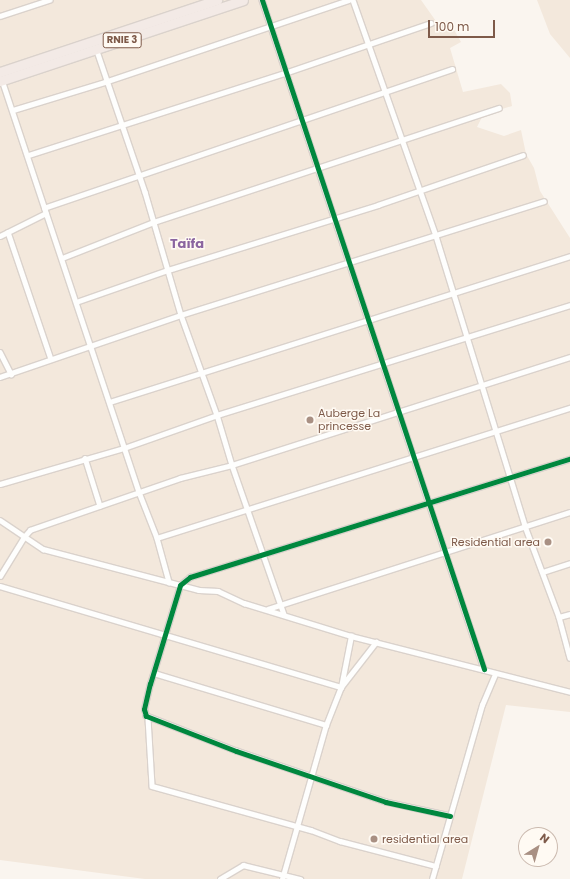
<!DOCTYPE html>
<meta charset="utf-8">
<style>
body{margin:0}
#map{position:relative;width:570px;height:879px;overflow:hidden;background:#faf5ef;font-family:Poppins,sans-serif}
div>[style]{position:absolute}
.residential>*{inset:0;background:#f3e8dc}
.roads{filter:drop-shadow(1px 0 #dad2cc) drop-shadow(-1px 0 #dad2cc) drop-shadow(0 1px #dad2cc) drop-shadow(0 -1px #dad2cc)}
.street>*{height:4.5px;margin:-2.25px;padding:0 2.25px;transform-origin:2.25px;border-radius:2.25px;background:#fefefd}
.highway>*{height:9px;margin:-4.5px;padding:0 4.5px;transform-origin:4.5px;border-radius:4.5px;background:#f3eae6}
.cycleway>*{height:5px;margin:-2.5px;padding:0 2.5px;transform-origin:2.5px;border-radius:2.5px;background:#00873e}
.dots>*{width:11px;height:11px;translate:-50% -50%;box-sizing:border-box;border:2px solid #fffaf3;border-radius:50%}
span{translate:-50% -50%;white-space:nowrap;text-align:center;line-height:1.15;-webkit-text-stroke:3px #fffaf3;paint-order:stroke}
.shield-label span{padding:1px 3px;background:#fffaf3;border:1px solid;border-radius:3px;-webkit-text-stroke-width:0}
.shield-label{font-size:10px;color:#7e5a49;font-weight:700}
.poi-label{font-size:11px;color:#7e5a49}
.left{translate:0 -50%;text-align:left}
.right{translate:-100% -50%;text-align:right}
.quarter-label{font-size:13px;color:#8b65a0;font-weight:700}
.north{position:absolute;left:518px;top:827px;width:40px;height:40px;box-sizing:border-box;background:#fffaf3;border:1px solid #cbbaaf;border-radius:50%;rotate:37deg;font-size:11px;font-weight:700;line-height:16px;text-align:center;color:#7e5a49}
.north::after{content:'';display:block;margin:auto;width:14px;height:18px;background:#a99083;clip-path:polygon(50% 0,100% 100%,50% 72%,0 100%)}
.scale{position:absolute;left:428px;top:20px;width:67px;height:18px;box-sizing:border-box;border:2px solid #7e5a49;border-top:0;padding-left:5px;font-size:12px;line-height:14px;white-space:nowrap;color:#7e5a49;-webkit-text-stroke:3px #fffaf3;paint-order:stroke}
</style>
<div id="map">
<div class="residential">
<i style="clip-path:polygon(0 0,421px 0,438px 24px,449px 21px,461px 42px,450px 48px,463px 92px,501px 84px,510px 93px,512px 106px,483px 115px,477px 127px,504px 136px,521px 130px,526px 154px,534px 168px,540px 191px,570px 238px,570px 712px,506px 705px,462px 879px,145px 879px,0 860px)"></i>
<i style="clip-path:polygon(537px 0,570px 0,570px 58px,550px 34px)"></i>
</div>
<div class="roads">
<div class="street">
<i style="left:262px;top:0;width:705px;rotate:71.64deg"></i>
<i style="left:353px;top:0;width:250px;rotate:70.6deg"></i>
<i style="left:436px;top:236px;width:303px;rotate:72.9deg"></i>
<i style="left:525px;top:526px;width:97px;rotate:69.5deg"></i>
<i style="left:559px;top:617px;width:42px;rotate:75deg"></i>
<i style="left:0;top:16px;width:52px;rotate:-18.1deg"></i>
<i style="left:96px;top:48px;width:152px;rotate:71.2deg"></i>
<i style="left:145px;top:192px;width:128px;rotate:73.7deg"></i>
<i style="left:181px;top:315px;width:106px;rotate:70.2deg"></i>
<i style="left:217px;top:415px;width:52px;rotate:73.3deg"></i>
<i style="left:232px;top:465px;width:158px;rotate:70.8deg"></i>
<i style="left:2px;top:80px;width:434px;rotate:71.6deg"></i>
<i style="left:139px;top:492px;width:49px;rotate:68.6deg"></i>
<i style="left:157px;top:538px;width:46px;rotate:74.7deg"></i>
<i style="left:13px;top:110px;width:96px;rotate:-16.9deg"></i>
<i style="left:105px;top:82px;width:257px;rotate:-18.6deg"></i>
<i style="left:29px;top:155px;width:269px;rotate:-17.8deg"></i>
<i style="left:285px;top:73px;width:154px;rotate:-18.9deg"></i>
<i style="left:44px;top:208px;width:431px;rotate:-18.8deg"></i>
<i style="left:8px;top:232px;width:134px;rotate:71.3deg"></i>
<i style="left:0;top:236px;width:51px;rotate:-26.6deg"></i>
<i style="left:62px;top:258px;width:99px;rotate:-21.4deg"></i>
<i style="left:154px;top:222px;width:363px;rotate:-18.3deg"></i>
<i style="left:76px;top:302px;width:97px;rotate:-19.2deg"></i>
<i style="left:168px;top:270px;width:220px;rotate:-17.2deg"></i>
<i style="left:378px;top:205px;width:153px;rotate:-19deg"></i>
<i style="left:0;top:352px;width:25px;rotate:63deg"></i>
<i style="left:0;top:377px;width:191px;rotate:-18.9deg"></i>
<i style="left:181px;top:315px;width:380px;rotate:-17.4deg"></i>
<i style="left:110px;top:402px;width:483px;rotate:-17.6deg"></i>
<i style="left:85px;top:458px;width:50px;rotate:72.6deg"></i>
<i style="left:0;top:484px;width:129px;rotate:-16.2deg"></i>
<i style="left:124px;top:448px;width:99px;rotate:-19.5deg"></i>
<i style="left:217px;top:415px;width:370px;rotate:-17.3deg"></i>
<i style="left:0;top:520px;width:52px;rotate:34deg"></i>
<i style="left:43px;top:549px;width:161px;rotate:14.7deg"></i>
<i style="left:199px;top:590px;width:19px;rotate:3deg"></i>
<i style="left:218px;top:591px;width:29px;rotate:25deg"></i>
<i style="left:244px;top:603px;width:112px;rotate:17.1deg"></i>
<i style="left:351px;top:636px;width:226px;rotate:14.3deg"></i>
<i style="left:157px;top:538px;width:433px;rotate:-17.5deg"></i>
<i style="left:543px;top:572px;width:28px;rotate:-18deg"></i>
<i style="left:0;top:576px;width:46px;rotate:-58.4deg"></i>
<i style="left:24px;top:537px;width:9px;rotate:-49deg"></i>
<i style="left:30px;top:530px;width:159px;rotate:-19.1deg"></i>
<i style="left:180px;top:478px;width:54px;rotate:-14deg"></i>
<i style="left:232px;top:465px;width:355px;rotate:-17.7deg"></i>
<i style="left:0;top:586px;width:356px;rotate:16.5deg"></i>
<i style="left:341px;top:687px;width:57px;rotate:-52.1deg"></i>
<i style="left:268px;top:609px;width:317px;rotate:-17.8deg"></i>
<i style="left:559px;top:617px;width:11px;rotate:-15deg"></i>
<i style="left:154px;top:673px;width:180px;rotate:16.8deg"></i>
<i style="left:148px;top:718px;width:68px;rotate:86.6deg"></i>
<i style="left:152px;top:786px;width:165px;rotate:15.5deg"></i>
<i style="left:311px;top:830px;width:31px;rotate:21deg"></i>
<i style="left:340px;top:841px;width:99px;rotate:14.6deg"></i>
<i style="left:450px;top:816px;width:66px;rotate:-167.7deg"></i>
<i style="left:386px;top:802px;width:158px;rotate:-161.2deg"></i>
<i style="left:236px;top:751px;width:97px;rotate:-158.7deg"></i>
<i style="left:146px;top:716px;width:7px;rotate:-106deg"></i>
<i style="left:144px;top:709px;width:26px;rotate:-77deg"></i>
<i style="left:150px;top:684px;width:103px;rotate:-73.1deg"></i>
<i style="left:180px;top:585px;width:13px;rotate:-39deg"></i>
<i style="left:190px;top:577px;width:398px;rotate:-17.3deg"></i>
<i style="left:220px;top:879px;width:27px;rotate:-31deg"></i>
<i style="left:243px;top:865px;width:59px;rotate:13.8deg"></i>
<i style="left:282px;top:879px;width:160px;rotate:-74.1deg"></i>
<i style="left:326px;top:725px;width:41px;rotate:-68.5deg"></i>
<i style="left:341px;top:687px;width:52px;rotate:-78.9deg"></i>
<i style="left:432px;top:879px;width:181px;rotate:-74deg"></i>
<i style="left:482px;top:705px;width:34px;rotate:-67deg"></i>
</div>
<div class="highway">
<i style="left:0;top:72px;width:229px;rotate:-18.4deg"></i>
<i style="left:0;top:81px;width:256px;rotate:-18.4deg"></i>
</div>
</div>
<div class="cycleway">
<i style="left:262px;top:0;width:705px;rotate:71.64deg"></i>
<i style="left:450px;top:816px;width:66px;rotate:-167.7deg"></i>
<i style="left:386px;top:802px;width:158px;rotate:-161.2deg"></i>
<i style="left:236px;top:751px;width:97px;rotate:-158.7deg"></i>
<i style="left:146px;top:716px;width:7px;rotate:-106deg"></i>
<i style="left:144px;top:709px;width:26px;rotate:-77deg"></i>
<i style="left:150px;top:684px;width:103px;rotate:-73.1deg"></i>
<i style="left:180px;top:585px;width:13px;rotate:-39deg"></i>
<i style="left:190px;top:577px;width:398px;rotate:-17.3deg"></i>
</div>
<div class="dots">
<i style="left:310px;top:420px;background:#a99083"></i>
<i style="left:548px;top:542px;background:#a99083"></i>
<i style="left:374px;top:839px;background:#a99083"></i>
</div>
<div class="shield-label">
<span style="left:122px;top:40px">RNIE 3</span>
</div>
<div class="poi-label">
<span class="left" style="left:318px;top:420px">Auberge La<br>princesse</span>
<span class="right" style="left:540px;top:542px">Residential area</span>
<span class="left" style="left:382px;top:839px">residential area</span>
</div>
<div class="quarter-label">
<span style="left:187px;top:244px">Taïfa</span>
</div>
<div class="north">N</div>
<div class="scale">100 m</div>
</div>
